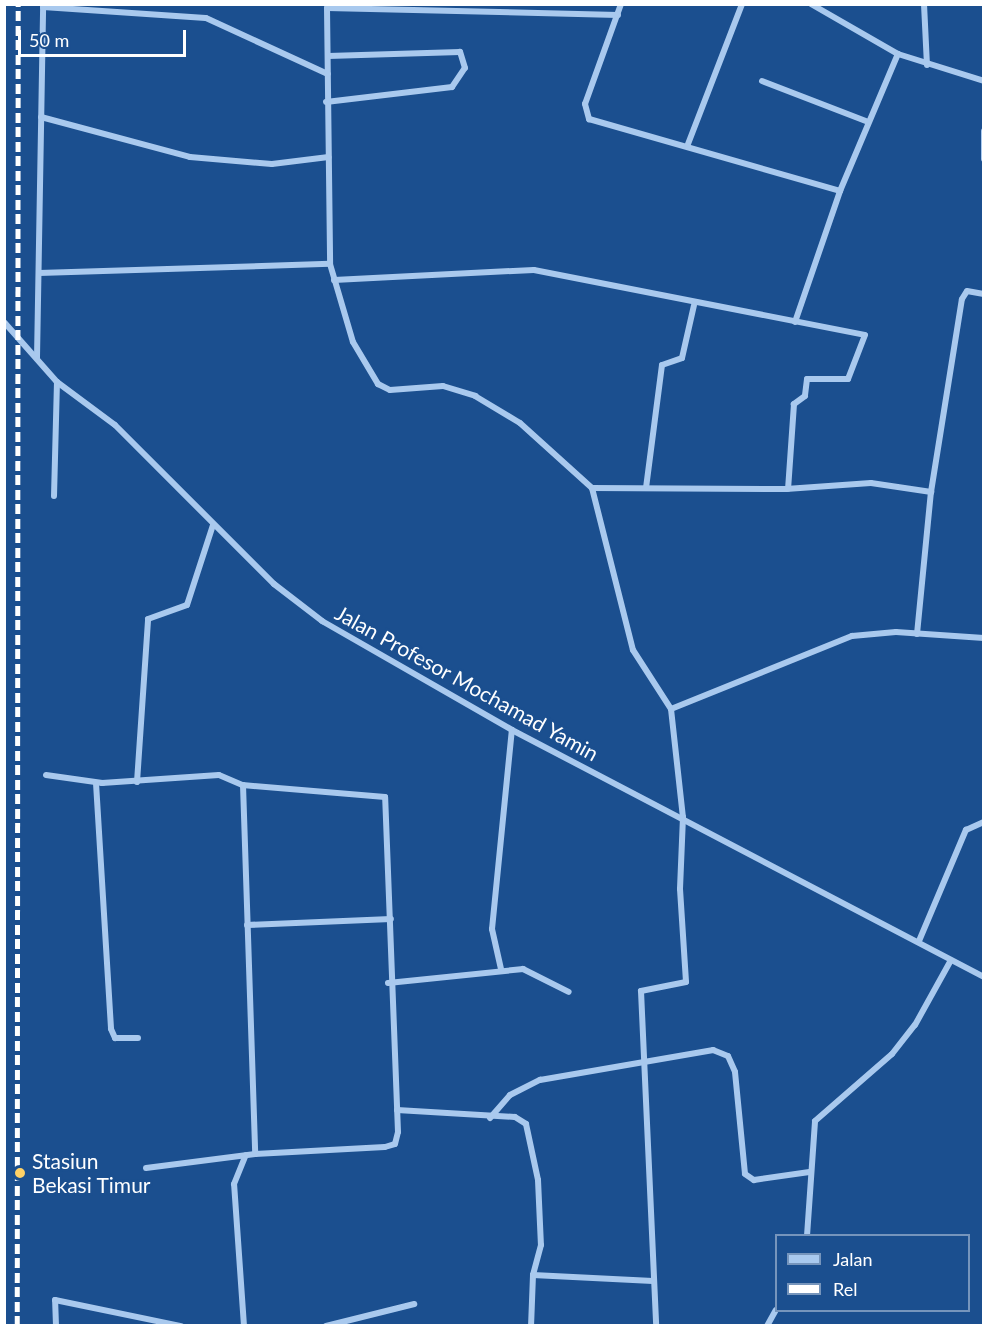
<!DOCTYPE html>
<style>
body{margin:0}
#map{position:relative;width:988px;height:1330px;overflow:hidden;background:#1b4f8f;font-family:Lato,sans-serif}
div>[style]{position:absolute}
.minor>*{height:6px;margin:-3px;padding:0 3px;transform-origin:3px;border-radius:3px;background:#a9c9ee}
.rail>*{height:4.5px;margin-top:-2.25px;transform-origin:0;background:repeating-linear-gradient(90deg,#fff 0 10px,transparent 0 14.5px)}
.dots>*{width:16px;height:16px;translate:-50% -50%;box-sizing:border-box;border:3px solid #1b4f8f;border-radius:50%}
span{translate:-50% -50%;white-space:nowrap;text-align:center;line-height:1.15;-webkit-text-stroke:5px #1b4f8f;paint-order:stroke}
.street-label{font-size:21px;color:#fff}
.poi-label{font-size:21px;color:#fff}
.left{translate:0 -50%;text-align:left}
.frame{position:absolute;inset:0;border:6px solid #fff;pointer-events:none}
.legend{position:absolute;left:775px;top:1234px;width:195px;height:78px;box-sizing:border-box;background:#1b4f8f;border:2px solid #7695bc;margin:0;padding:8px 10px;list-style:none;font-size:18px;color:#fff}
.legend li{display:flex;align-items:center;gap:12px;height:30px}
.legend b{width:30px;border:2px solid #7695bc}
.scale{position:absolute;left:18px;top:30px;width:168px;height:27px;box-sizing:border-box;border:3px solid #fff;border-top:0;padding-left:8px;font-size:18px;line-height:21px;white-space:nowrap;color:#fff;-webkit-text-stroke:4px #1b4f8f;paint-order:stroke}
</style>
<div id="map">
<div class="minor">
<i style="left:621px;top:4px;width:106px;rotate:109.8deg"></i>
<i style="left:585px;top:104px;width:16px;rotate:75deg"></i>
<i style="left:589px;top:119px;width:261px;rotate:16deg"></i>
<i style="left:811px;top:4px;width:100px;rotate:29.9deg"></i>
<i style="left:898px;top:54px;width:90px;rotate:17.4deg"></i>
<i style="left:924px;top:4px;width:61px;rotate:87.2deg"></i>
<i style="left:43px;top:7px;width:163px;rotate:3.9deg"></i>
<i style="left:206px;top:18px;width:134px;rotate:24.7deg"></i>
<i style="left:618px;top:15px;width:291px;rotate:-178.6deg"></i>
<i style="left:327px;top:8px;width:256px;rotate:89.3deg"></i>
<i style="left:330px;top:264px;width:81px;rotate:73.6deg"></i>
<i style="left:353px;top:342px;width:49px;rotate:59.2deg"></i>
<i style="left:378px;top:384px;width:13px;rotate:27deg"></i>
<i style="left:390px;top:390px;width:53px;rotate:-4.3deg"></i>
<i style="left:443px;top:386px;width:34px;rotate:17deg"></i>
<i style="left:475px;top:396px;width:52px;rotate:31deg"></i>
<i style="left:520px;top:423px;width:97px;rotate:42.1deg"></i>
<i style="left:592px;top:488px;width:167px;rotate:75.8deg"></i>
<i style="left:633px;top:650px;width:70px;rotate:57.2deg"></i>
<i style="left:671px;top:709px;width:109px;rotate:83.7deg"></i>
<i style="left:683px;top:817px;width:72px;rotate:92.4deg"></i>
<i style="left:680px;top:889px;width:93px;rotate:86.3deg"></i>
<i style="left:686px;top:982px;width:46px;rotate:168.7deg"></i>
<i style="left:641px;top:991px;width:335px;rotate:87.4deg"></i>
<i style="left:762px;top:81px;width:114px;rotate:21.1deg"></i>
<i style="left:326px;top:102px;width:127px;rotate:-6.8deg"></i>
<i style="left:452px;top:87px;width:23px;rotate:-56deg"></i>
<i style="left:465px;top:68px;width:17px;rotate:-107deg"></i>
<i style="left:460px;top:52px;width:132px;rotate:178.3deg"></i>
<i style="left:41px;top:117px;width:154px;rotate:15deg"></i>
<i style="left:190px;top:157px;width:82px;rotate:4.9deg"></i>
<i style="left:272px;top:164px;width:57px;rotate:-7deg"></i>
<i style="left:984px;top:131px;width:28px;rotate:90deg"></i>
<i style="left:688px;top:144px;width:150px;rotate:-68.9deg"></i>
<i style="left:39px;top:273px;width:291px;rotate:-1.8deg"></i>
<i style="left:334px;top:280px;width:200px;rotate:-2.9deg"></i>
<i style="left:534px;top:270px;width:337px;rotate:11.1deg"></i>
<i style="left:865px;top:335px;width:47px;rotate:111.1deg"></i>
<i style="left:848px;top:379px;width:41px;rotate:180deg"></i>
<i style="left:807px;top:379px;width:17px;rotate:97deg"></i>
<i style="left:805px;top:396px;width:14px;rotate:144deg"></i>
<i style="left:794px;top:404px;width:85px;rotate:94deg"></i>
<i style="left:4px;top:322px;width:80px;rotate:48.5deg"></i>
<i style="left:57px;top:382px;width:72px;rotate:36.6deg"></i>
<i style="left:115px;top:425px;width:225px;rotate:45deg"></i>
<i style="left:274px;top:584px;width:61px;rotate:37.6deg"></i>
<i style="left:322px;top:621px;width:219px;rotate:29.8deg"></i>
<i style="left:512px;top:730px;width:533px;rotate:27.62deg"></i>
<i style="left:795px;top:322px;width:139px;rotate:-71deg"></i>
<i style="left:840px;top:191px;width:149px;rotate:-67.1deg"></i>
<i style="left:37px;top:358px;width:354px;rotate:-89deg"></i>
<i style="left:592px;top:488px;width:194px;rotate:0.3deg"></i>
<i style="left:786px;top:489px;width:85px;rotate:-4deg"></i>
<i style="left:871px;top:483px;width:61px;rotate:8.5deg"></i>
<i style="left:646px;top:488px;width:124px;rotate:-82.6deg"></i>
<i style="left:662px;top:365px;width:21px;rotate:-19deg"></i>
<i style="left:682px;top:358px;width:54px;rotate:-77.2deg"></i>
<i style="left:54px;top:496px;width:114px;rotate:-88.5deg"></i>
<i style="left:917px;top:634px;width:143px;rotate:-84.4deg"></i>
<i style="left:931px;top:492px;width:195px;rotate:-80.9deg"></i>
<i style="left:962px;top:299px;width:9px;rotate:-58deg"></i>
<i style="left:967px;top:291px;width:17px;rotate:10deg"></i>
<i style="left:671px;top:709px;width:195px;rotate:-22deg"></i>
<i style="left:852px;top:636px;width:44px;rotate:-5.2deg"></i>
<i style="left:896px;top:632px;width:88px;rotate:3.9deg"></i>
<i style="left:46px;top:775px;width:57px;rotate:8.1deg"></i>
<i style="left:102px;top:783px;width:117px;rotate:-3.9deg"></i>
<i style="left:219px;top:775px;width:26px;rotate:23deg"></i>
<i style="left:243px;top:785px;width:369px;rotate:88.1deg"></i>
<i style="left:137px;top:782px;width:163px;rotate:-86.1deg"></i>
<i style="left:148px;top:619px;width:41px;rotate:-19.7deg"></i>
<i style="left:187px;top:605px;width:84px;rotate:-72deg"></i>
<i style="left:96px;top:783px;width:246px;rotate:86.5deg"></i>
<i style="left:111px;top:1029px;width:10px;rotate:66deg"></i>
<i style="left:115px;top:1038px;width:23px"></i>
<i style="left:247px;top:925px;width:144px;rotate:-2.4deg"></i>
<i style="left:919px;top:941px;width:121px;rotate:-67.1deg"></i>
<i style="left:966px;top:830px;width:20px;rotate:-24deg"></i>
<i style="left:501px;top:969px;width:41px;rotate:-102.7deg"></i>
<i style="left:492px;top:929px;width:200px;rotate:-84.3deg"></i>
<i style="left:388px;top:983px;width:136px;rotate:-5.9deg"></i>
<i style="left:523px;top:969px;width:51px;rotate:26.6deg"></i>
<i style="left:397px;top:1110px;width:118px;rotate:3.4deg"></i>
<i style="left:515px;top:1117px;width:13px;rotate:32deg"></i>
<i style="left:526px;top:1124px;width:57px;rotate:77.9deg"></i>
<i style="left:538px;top:1180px;width:65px;rotate:87.4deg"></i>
<i style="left:541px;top:1245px;width:31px;rotate:105deg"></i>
<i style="left:533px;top:1275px;width:51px;rotate:92.2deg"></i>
<i style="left:490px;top:1118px;width:30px;rotate:-49deg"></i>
<i style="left:510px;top:1095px;width:34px;rotate:-27deg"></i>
<i style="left:540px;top:1080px;width:176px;rotate:-9.8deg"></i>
<i style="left:713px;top:1050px;width:16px;rotate:22deg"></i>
<i style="left:728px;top:1056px;width:17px;rotate:66deg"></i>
<i style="left:735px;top:1072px;width:102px;rotate:84.4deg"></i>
<i style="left:745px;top:1174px;width:11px;rotate:34deg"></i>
<i style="left:754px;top:1180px;width:56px;rotate:-8.3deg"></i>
<i style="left:146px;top:1168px;width:110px;rotate:-7.3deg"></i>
<i style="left:255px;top:1154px;width:130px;rotate:-3.1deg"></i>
<i style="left:385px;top:1147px;width:10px;rotate:-17deg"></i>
<i style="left:395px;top:1144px;width:12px;rotate:-76deg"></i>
<i style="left:398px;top:1132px;width:335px;rotate:-92.2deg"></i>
<i style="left:385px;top:797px;width:143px;rotate:-175.2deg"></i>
<i style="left:807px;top:1236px;width:115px;rotate:-86deg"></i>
<i style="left:815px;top:1121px;width:102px;rotate:-41deg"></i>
<i style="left:892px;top:1054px;width:37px;rotate:-52deg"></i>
<i style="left:915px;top:1025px;width:74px;rotate:-61deg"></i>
<i style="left:533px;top:1275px;width:120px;rotate:2.9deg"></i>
<i style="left:56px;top:1326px;width:26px;rotate:-92deg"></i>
<i style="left:55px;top:1300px;width:129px;rotate:11.7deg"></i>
<i style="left:244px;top:1326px;width:142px;rotate:-94deg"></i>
<i style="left:234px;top:1184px;width:31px;rotate:-68deg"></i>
<i style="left:326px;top:1326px;width:91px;rotate:-14deg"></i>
<i style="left:767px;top:1326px;width:18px;rotate:-61deg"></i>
</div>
<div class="rail">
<i style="left:4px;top:321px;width:2px;rotate:90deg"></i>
<i style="left:17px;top:1326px;width:1322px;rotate:-89.96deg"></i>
</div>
<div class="dots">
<i style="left:20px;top:1173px;background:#ffd166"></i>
</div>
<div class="street-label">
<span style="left:467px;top:683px;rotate:29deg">Jalan Profesor Mochamad Yamin</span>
</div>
<div class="poi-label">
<span class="left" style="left:32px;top:1173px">Stasiun<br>Bekasi Timur</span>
</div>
<div class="frame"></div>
<ul class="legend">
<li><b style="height:8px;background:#a9c9ee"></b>Jalan</li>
<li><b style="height:8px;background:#fff"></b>Rel</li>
</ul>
<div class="scale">50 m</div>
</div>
